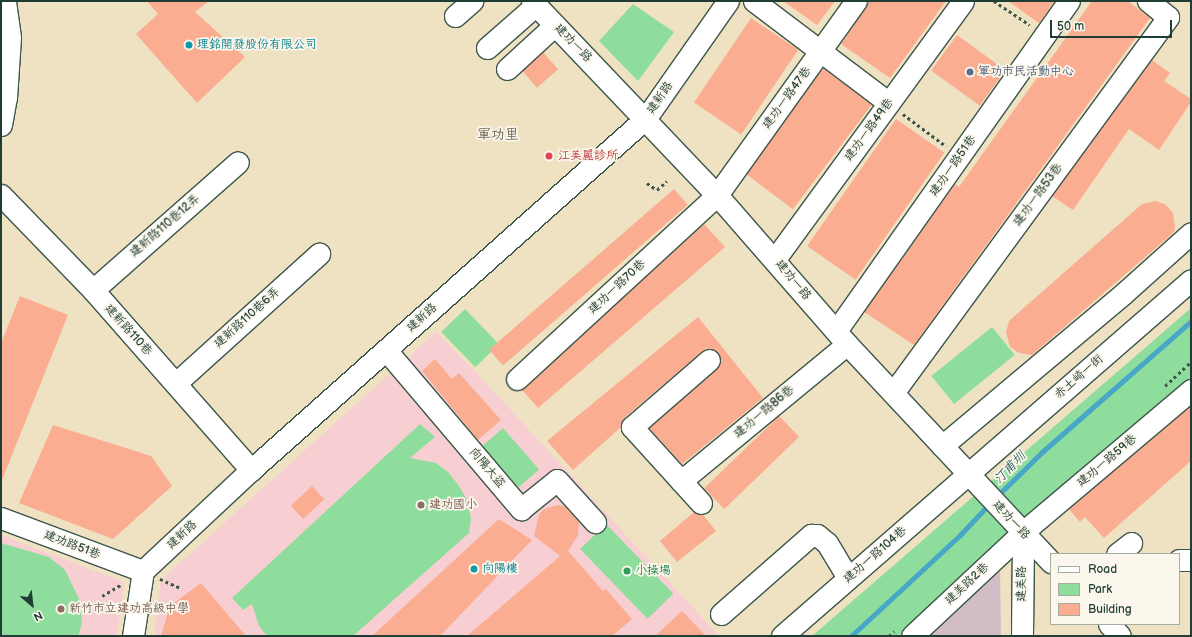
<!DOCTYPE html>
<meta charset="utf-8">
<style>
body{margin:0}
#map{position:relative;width:1192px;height:637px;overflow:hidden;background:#efe2c3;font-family:"Balsamiq Sans","LXGW WenKai TC",sans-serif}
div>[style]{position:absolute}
.built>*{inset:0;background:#f7cfd2}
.industrial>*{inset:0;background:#d2bdc6}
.green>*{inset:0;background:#8edd9c;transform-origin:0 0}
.stream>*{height:5px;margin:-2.5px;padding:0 2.5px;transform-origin:2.5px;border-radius:2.5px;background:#47a7c6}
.building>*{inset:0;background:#faad91;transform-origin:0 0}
.path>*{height:2.5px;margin-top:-1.25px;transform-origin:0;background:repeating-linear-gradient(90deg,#3e5649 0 3px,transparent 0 6px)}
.roads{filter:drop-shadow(1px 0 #3e5649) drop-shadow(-1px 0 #3e5649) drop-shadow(0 1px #3e5649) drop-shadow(0 -1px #3e5649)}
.minor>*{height:21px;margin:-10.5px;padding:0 10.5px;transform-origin:10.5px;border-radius:10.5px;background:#fff}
.dots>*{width:11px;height:11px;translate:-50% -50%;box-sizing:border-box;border:2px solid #fbf7ec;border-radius:50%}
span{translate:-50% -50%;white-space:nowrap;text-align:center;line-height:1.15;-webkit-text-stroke:3.5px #fbf7ec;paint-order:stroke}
.street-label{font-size:12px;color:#1f3d34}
.culture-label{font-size:12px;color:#0d838f}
.left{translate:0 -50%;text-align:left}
.service-label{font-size:12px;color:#4e5e75}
.health-label{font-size:12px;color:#be3a42}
.education-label{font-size:12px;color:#785e54}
.leisure-label{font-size:12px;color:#27864d}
.water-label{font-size:13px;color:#2b5d60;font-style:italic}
.quarter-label{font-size:14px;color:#6c6455}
.frame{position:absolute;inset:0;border:2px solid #1f3d34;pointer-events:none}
.legend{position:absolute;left:1050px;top:553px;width:130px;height:72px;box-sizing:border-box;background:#fbf7ec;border:1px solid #a3ada2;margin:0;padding:5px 7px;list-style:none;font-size:12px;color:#1f3d34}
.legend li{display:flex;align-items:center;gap:8px;height:20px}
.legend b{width:20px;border:1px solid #a3ada2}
.north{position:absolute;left:12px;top:585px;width:40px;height:40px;-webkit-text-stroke:3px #fbf7ec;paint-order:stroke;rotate:152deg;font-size:11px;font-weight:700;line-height:16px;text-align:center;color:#1f3d34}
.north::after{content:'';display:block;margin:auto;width:14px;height:18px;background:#1f3d34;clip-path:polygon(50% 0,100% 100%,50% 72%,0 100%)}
.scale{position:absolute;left:1050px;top:20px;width:122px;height:18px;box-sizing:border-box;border:2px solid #1f3d34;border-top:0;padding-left:5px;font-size:12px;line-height:14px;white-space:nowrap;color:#1f3d34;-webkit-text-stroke:3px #fbf7ec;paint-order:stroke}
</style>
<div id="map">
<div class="built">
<i style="clip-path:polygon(436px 332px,474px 370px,719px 636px,154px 636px,161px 580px)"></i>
<i style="clip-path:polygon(1px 535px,124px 582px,117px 636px,1px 636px)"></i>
</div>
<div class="industrial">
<i style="clip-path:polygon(1000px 567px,1001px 636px,922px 636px)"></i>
</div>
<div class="green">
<i style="clip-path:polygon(633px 4px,674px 32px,638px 81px,599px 41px)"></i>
<i style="clip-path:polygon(1191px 308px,1191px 385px,898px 636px,812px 636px)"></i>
<i style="left:465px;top:309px;width:49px;height:33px;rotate:46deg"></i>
<i style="left:992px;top:327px;width:36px;height:78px;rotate:51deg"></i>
<i style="clip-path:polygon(420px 424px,435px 437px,410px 458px,436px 463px,448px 472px,459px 486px,466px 498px,471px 518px,469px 533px,353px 636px,267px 636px,259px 626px,252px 604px,243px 610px,232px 598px)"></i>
<i style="left:503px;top:428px;width:55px;height:30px;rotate:49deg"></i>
<i style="left:606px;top:524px;width:97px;height:36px;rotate:46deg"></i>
<i style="clip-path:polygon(1px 543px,49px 557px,65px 570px,80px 601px,82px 623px,78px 636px,1px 636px)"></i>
</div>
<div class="stream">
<i style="left:996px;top:497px;width:64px;rotate:-44.4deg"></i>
<i style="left:1042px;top:452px;width:198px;rotate:-41.3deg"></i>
<i style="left:851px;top:636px;width:149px;rotate:-42.8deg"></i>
<i style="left:960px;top:535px;width:44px;rotate:-46.8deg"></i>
</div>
<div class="building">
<i style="clip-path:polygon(147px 1px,209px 1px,195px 12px,245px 57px,197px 103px,136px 34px,158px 14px)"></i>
<i style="clip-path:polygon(783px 1px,835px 1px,817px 25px)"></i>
<i style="clip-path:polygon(870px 1px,946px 1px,890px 78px,841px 44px)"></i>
<i style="clip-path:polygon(1008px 1px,1054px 1px,1039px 23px)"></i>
<i style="clip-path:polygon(1092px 1px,1128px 1px,1150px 18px,914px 345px,864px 312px,955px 184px,959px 187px)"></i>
<i style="left:751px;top:18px;width:57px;height:102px;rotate:34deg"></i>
<i style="left:957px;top:35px;width:60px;height:44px;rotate:36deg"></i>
<i style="left:543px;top:52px;width:23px;height:28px;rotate:49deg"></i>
<i style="clip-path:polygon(1152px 60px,1170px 73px,1164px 81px,1191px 99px,1191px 102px,1159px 150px,1129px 129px,1073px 210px,1052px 196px)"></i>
<i style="left:823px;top:68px;width:61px;height:131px;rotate:37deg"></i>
<i style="left:896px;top:119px;width:59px;height:155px;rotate:35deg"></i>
<i style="left:674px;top:189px;width:21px;height:245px;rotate:49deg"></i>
<i style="clip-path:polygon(1155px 201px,1165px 204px,1173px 213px,1175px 228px,1173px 233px,1032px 355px,1019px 353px,1010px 347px,1006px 332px,1009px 321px,1142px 204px)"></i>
<i style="clip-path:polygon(704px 224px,725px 247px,538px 408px,522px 390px)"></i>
<i style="clip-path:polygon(20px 296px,68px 315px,2px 480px,1px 343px)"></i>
<i style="clip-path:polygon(698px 317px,763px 398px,682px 464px,649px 428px,717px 369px,720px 364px,718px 352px,706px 348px,624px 418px,620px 428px,573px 470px,547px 441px)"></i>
<i style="clip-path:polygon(435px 359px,452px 379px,459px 373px,501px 420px,478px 440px,422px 371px)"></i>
<i style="clip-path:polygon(1191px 406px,1191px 461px,1104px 538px,1085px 517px,1080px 522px,1069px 509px)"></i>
<i style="left:779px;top:416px;width:29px;height:104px;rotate:46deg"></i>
<i style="clip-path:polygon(53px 425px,151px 456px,172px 486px,113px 539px,19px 503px)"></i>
<i style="left:312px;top:486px;width:18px;height:29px;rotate:47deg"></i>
<i style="clip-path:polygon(558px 505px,564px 506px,579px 522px,578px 535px,568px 551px,603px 591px,606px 589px,632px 619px,612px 636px,467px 636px,560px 556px,534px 536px,539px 515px,544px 509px)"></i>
<i style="clip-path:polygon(694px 512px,703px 515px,716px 531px,677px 562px,660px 541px)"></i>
<i style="clip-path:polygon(499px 519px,532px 540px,440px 636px,372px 636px)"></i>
<i style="clip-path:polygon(201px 583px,246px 636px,161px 636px,170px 606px)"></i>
<i style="clip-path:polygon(682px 611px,706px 636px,655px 636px)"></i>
</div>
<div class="path">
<i style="left:994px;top:1px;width:43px;rotate:33.7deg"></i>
<i style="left:903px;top:114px;width:54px;rotate:36.7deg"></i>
<i style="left:647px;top:183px;width:12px;rotate:35deg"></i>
<i style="left:657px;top:190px;width:13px;rotate:-42deg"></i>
<i style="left:1165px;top:386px;width:35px;rotate:-43deg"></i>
<i style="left:160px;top:579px;width:24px;rotate:24deg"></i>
<i style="left:102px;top:596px;width:23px;rotate:-31deg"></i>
<i style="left:889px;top:636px;width:7px;rotate:-45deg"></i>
</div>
<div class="roads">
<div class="minor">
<i style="left:532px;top:1px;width:268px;rotate:46.4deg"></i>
<i style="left:717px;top:195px;width:198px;rotate:48.9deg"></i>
<i style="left:847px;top:344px;width:299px;rotate:46.9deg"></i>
<i style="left:754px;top:1px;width:169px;rotate:37.1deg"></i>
<i style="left:455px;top:16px;width:23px;rotate:-41deg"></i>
<i style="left:487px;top:48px;width:65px;rotate:-41.3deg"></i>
<i style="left:507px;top:69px;width:65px;rotate:-42.5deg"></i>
<i style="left:1px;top:125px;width:27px;rotate:-80deg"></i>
<i style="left:6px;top:98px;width:61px;rotate:-86.2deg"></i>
<i style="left:10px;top:37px;width:36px;rotate:-98deg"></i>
<i style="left:1px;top:195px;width:132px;rotate:45.9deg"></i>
<i style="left:93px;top:290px;width:240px;rotate:48.7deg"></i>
<i style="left:775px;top:259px;width:319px;rotate:-53.9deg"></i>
<i style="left:93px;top:290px;width:193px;rotate:-41.4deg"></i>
<i style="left:836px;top:331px;width:404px;rotate:-54.8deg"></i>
<i style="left:386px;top:350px;width:209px;rotate:49.7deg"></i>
<i style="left:521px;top:509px;width:46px;rotate:-38.9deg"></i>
<i style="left:557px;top:480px;width:57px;rotate:47.9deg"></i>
<i style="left:517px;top:379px;width:272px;rotate:-42.6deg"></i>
<i style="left:717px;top:195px;width:239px;rotate:-54.4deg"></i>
<i style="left:176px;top:383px;width:193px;rotate:-42.1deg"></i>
<i style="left:893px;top:393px;width:466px;rotate:-53.8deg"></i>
<i style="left:1168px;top:17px;width:26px;rotate:-141deg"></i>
<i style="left:942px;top:446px;width:236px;rotate:-40deg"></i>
<i style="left:1123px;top:294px;width:91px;rotate:-41.9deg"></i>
<i style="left:681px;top:481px;width:215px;rotate:-39.5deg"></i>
<i style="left:701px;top:503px;width:103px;rotate:-132.2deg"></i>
<i style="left:632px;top:427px;width:102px;rotate:-41deg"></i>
<i style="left:1px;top:518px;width:152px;rotate:20.5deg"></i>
<i style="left:1117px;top:554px;width:18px;rotate:-38deg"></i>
<i style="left:1179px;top:560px;width:12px"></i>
<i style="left:721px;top:614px;width:120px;rotate:-41.3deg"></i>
<i style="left:811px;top:535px;width:6px"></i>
<i style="left:817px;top:535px;width:13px;rotate:39deg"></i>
<i style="left:827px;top:543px;width:41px;rotate:59deg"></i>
<i style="left:1109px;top:624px;width:16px;rotate:47deg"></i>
<i style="left:133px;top:636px;width:66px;rotate:-81.3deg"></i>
<i style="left:143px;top:571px;width:148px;rotate:-43.1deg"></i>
<i style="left:251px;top:470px;width:529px;rotate:-41.71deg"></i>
<i style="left:646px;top:118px;width:143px;rotate:-55deg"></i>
<i style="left:782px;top:636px;width:542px;rotate:-41.04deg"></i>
<i style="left:912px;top:636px;width:152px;rotate:-43.1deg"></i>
<i style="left:1023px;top:532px;width:220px;rotate:-40.2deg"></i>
<i style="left:1022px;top:636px;width:104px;rotate:-89.4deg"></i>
</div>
</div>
<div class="dots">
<i style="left:189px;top:45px;background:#0f9aa8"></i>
<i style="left:970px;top:72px;background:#5c6f8a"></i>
<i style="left:549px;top:156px;background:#e0444e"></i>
<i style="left:421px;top:505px;background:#8d6e63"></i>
<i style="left:474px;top:569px;background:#0f9aa8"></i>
<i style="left:627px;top:571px;background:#2e9e5b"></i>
<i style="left:61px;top:609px;background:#8d6e63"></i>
</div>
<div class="street-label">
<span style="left:573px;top:43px;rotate:46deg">建功一路</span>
<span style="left:660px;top:98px;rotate:-55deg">建新路</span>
<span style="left:787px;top:98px;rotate:-54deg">建功一路47巷</span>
<span style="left:869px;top:130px;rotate:-54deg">建功一路49巷</span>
<span style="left:953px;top:166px;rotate:-55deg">建功一路51巷</span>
<span style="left:1038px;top:195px;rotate:-54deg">建功一路53巷</span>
<span style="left:165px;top:226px;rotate:-41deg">建新路110巷12弄</span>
<span style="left:793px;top:280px;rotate:50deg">建功一路</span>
<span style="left:617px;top:287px;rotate:-43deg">建功一路70巷</span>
<span style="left:247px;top:318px;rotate:-42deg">建新路110巷6弄</span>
<span style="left:422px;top:318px;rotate:-42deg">建新路</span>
<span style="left:128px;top:330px;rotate:48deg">建新路110巷</span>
<span style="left:1079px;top:377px;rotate:-41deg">赤土崎一街</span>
<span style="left:764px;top:412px;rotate:-40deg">建功一路86巷</span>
<span style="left:1107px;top:461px;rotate:-40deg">建功一路59巷</span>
<span style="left:487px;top:468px;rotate:50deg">向陽大盜</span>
<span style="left:1011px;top:520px;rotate:47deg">建功一路</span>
<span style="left:182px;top:535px;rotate:-43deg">建新路</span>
<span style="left:72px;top:545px;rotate:21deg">建功路51巷</span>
<span style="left:875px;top:555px;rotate:-41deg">建功一路104巷</span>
<span style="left:967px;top:584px;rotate:-43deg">建美路2巷</span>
<span style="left:1022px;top:584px;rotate:-90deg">建美路</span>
</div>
<div class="culture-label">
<span class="left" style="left:197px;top:45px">理銘開發股份有限公司</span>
<span class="left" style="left:482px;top:569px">向陽樓</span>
</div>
<div class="service-label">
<span class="left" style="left:978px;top:72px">軍功市民活動中心</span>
</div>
<div class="health-label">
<span class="left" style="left:558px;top:156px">江美麗診所</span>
</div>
<div class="education-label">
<span class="left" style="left:429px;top:505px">建功國小</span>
<span class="left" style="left:69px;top:609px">新竹市立建功高級中學</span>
</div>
<div class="leisure-label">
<span class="left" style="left:635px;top:571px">小操場</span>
</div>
<div class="water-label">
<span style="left:1010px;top:468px;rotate:-46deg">汀甫圳</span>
</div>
<div class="quarter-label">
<span style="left:498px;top:135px">軍功里</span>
</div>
<div class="frame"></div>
<ul class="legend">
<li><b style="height:5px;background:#fff"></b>Road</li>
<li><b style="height:11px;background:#8edd9c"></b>Park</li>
<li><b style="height:11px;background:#faad91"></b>Building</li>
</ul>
<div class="north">N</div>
<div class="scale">50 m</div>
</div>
